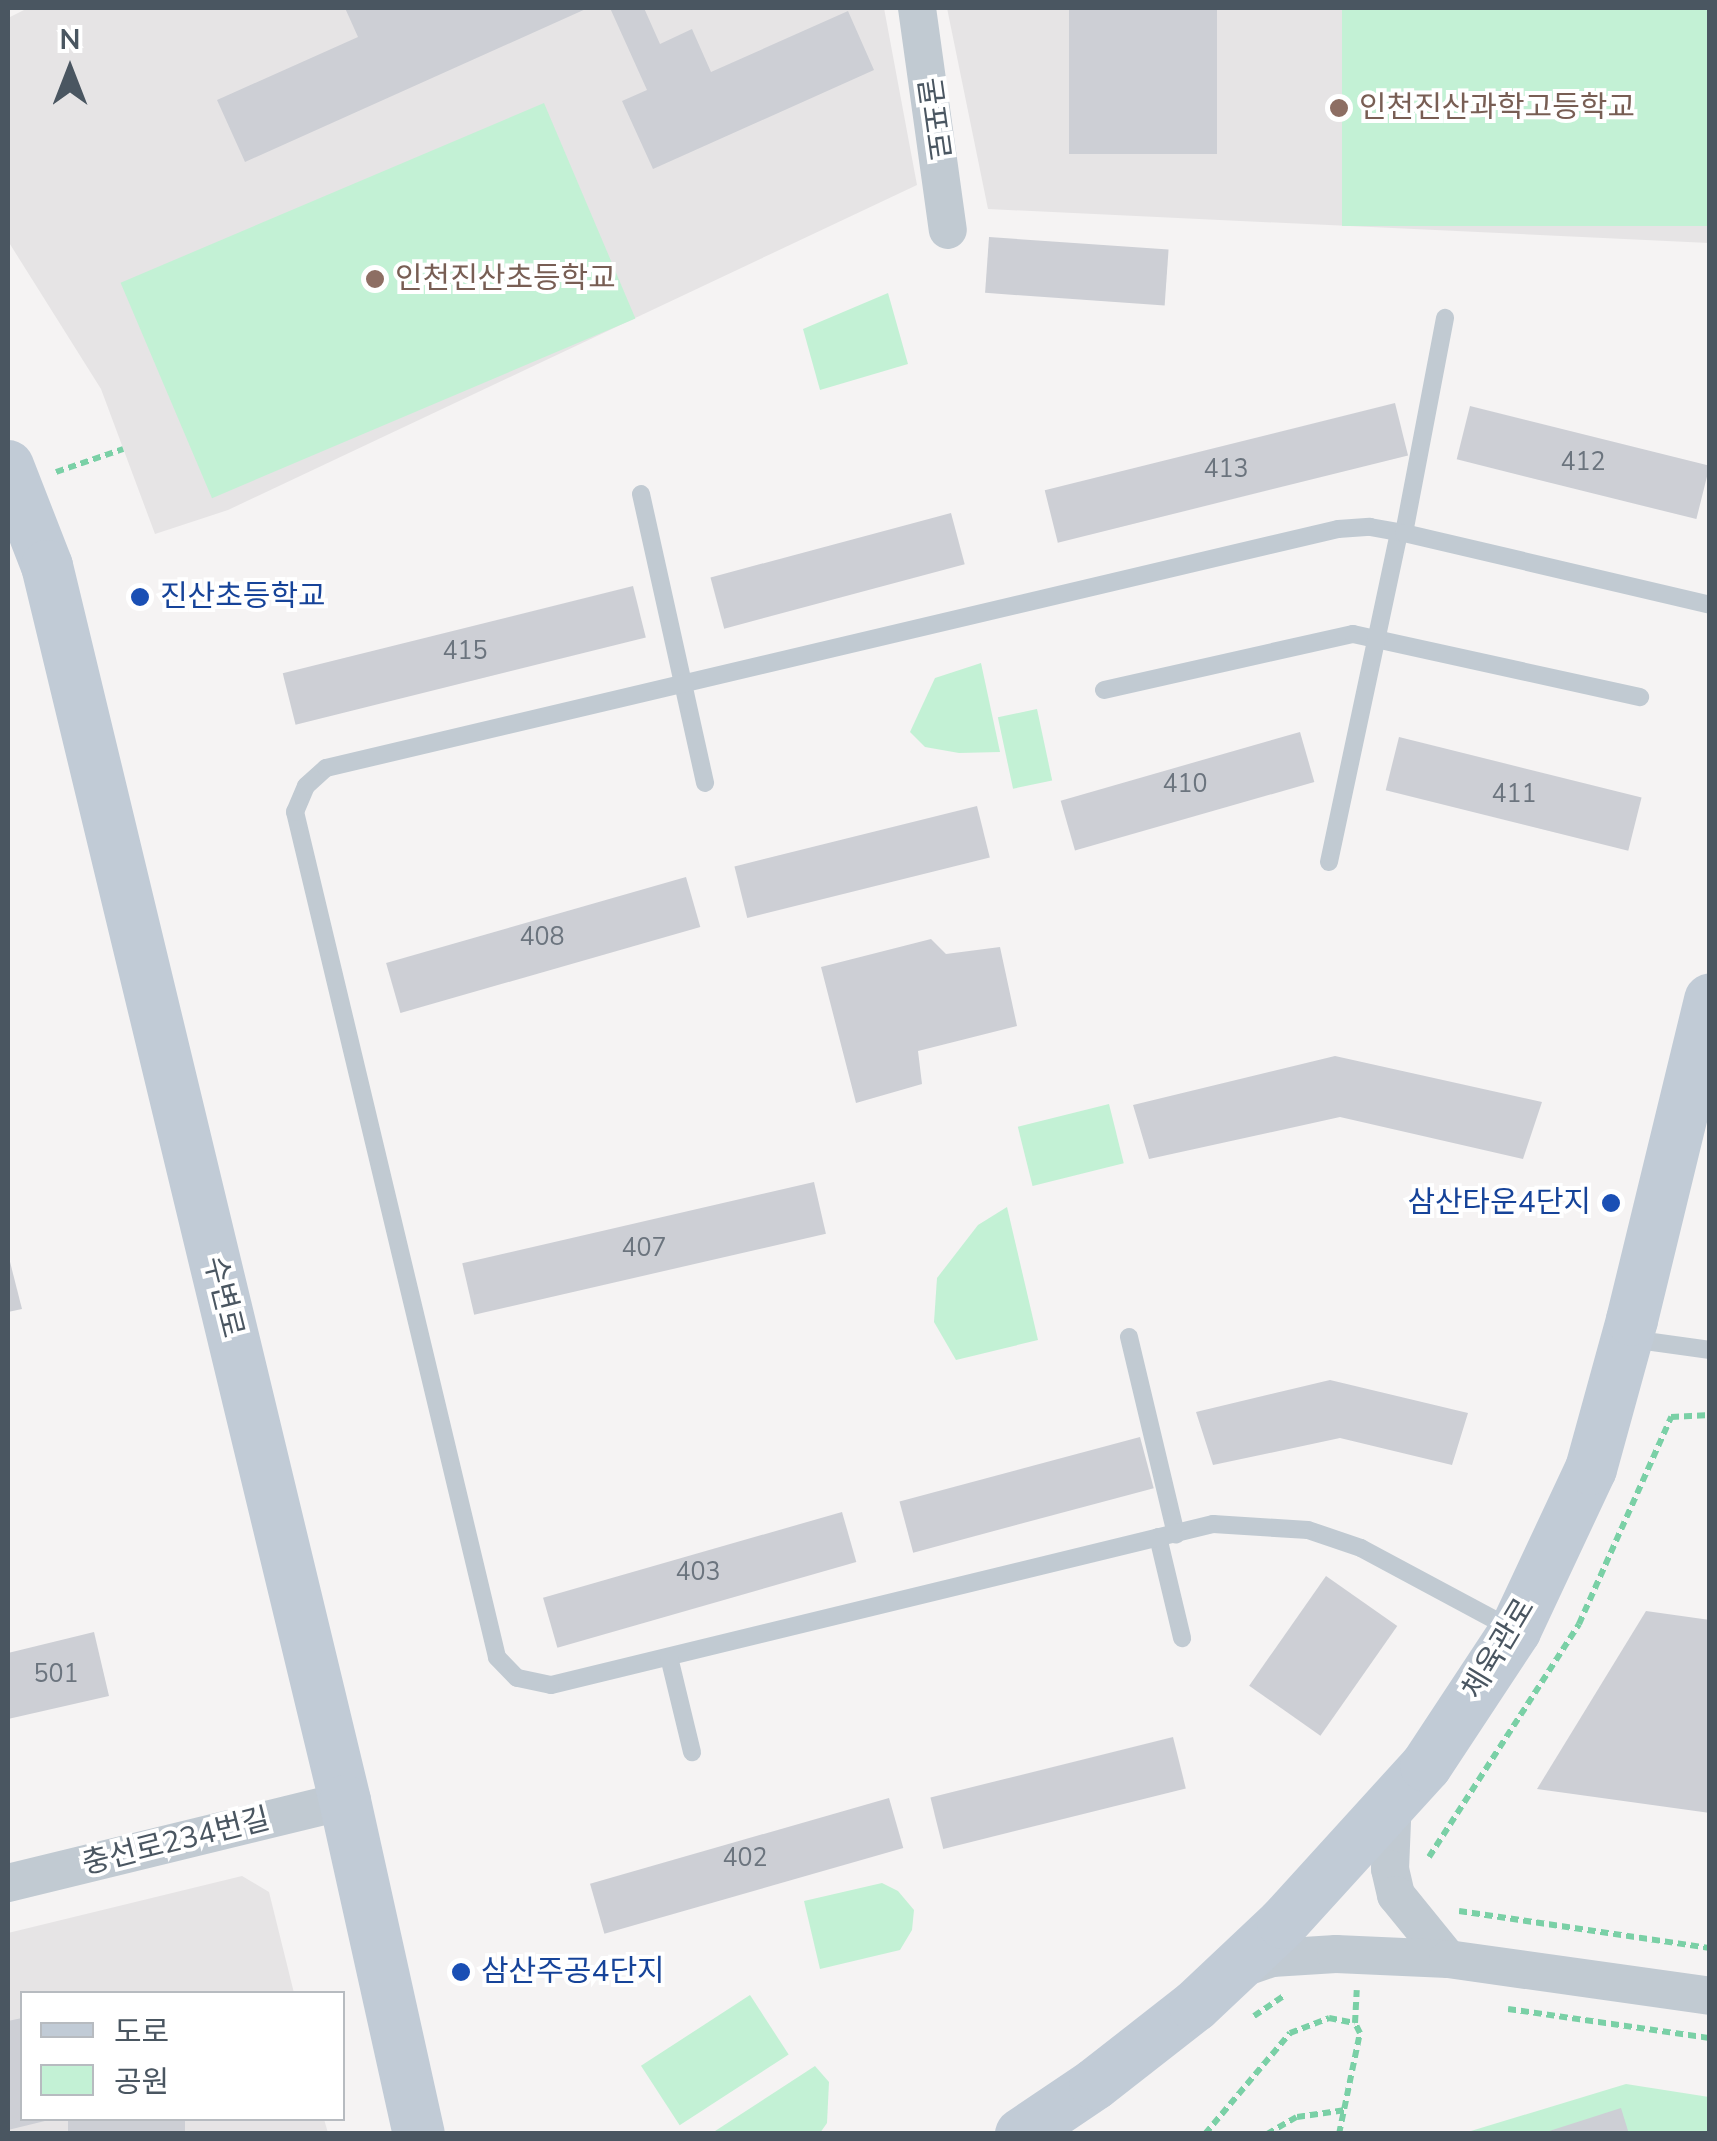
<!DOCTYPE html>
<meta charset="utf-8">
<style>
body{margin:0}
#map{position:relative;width:1717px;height:2141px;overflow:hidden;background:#f5f3f3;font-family:"Nunito Sans","Noto Sans KR",sans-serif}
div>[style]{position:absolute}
.education>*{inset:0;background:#e6e4e5}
.green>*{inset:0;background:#c3f1d5;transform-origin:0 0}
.building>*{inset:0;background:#cdcfd5;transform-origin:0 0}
.path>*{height:6px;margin-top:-3px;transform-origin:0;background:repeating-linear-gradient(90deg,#7ad0a6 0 8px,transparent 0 13px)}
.lane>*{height:18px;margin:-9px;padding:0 9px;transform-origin:9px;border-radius:9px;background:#c1cad2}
.street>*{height:38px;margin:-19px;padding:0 19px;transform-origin:19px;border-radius:19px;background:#c1cad2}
.secondary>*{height:52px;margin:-26px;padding:0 26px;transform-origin:26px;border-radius:26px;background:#c1cbd6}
.dots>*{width:28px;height:28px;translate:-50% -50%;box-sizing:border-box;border:5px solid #fff;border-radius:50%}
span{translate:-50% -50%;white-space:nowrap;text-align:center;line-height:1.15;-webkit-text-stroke:8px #fff;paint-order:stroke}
.number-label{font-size:25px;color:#6b747e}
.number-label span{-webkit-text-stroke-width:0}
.education-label{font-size:30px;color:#785e54}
.left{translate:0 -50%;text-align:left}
.street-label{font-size:30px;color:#4a5661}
.transit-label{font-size:30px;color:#164399}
.right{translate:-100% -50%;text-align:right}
.frame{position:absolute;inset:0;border:10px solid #4a5661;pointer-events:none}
.legend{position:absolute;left:20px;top:1991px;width:325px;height:130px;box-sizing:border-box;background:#fff;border:2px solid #b7bbc0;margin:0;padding:12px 18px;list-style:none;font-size:30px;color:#4a5661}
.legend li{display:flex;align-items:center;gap:20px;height:50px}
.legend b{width:50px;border:2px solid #b7bbc0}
.north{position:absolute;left:20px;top:20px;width:100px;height:100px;-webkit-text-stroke:8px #fff;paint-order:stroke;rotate:0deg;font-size:28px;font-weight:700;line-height:40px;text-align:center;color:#4a5661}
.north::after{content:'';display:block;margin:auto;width:35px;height:45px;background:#4a5661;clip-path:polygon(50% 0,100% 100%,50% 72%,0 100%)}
</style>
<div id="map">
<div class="education">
<i style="clip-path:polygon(28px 8px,884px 8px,917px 185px,228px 510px,155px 534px,101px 389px,8px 241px,8px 18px)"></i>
<i style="clip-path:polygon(947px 8px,1709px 8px,1709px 243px,988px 209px)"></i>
<i style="clip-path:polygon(242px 1876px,269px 1892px,294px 1993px,22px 1994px,22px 2118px,324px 2119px,328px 2133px,8px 2133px,8px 1933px)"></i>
</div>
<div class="green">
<i style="left:1342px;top:8px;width:367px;height:218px"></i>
<i style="left:544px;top:103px;width:234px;height:460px;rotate:67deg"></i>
<i style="clip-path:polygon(888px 293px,908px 364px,820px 390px,803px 329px)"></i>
<i style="clip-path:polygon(981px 663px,1000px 752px,959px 753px,925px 747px,910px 732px,935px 678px)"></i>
<i style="left:1037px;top:709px;width:73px;height:40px;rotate:78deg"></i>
<i style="left:1109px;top:1104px;width:61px;height:94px;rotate:76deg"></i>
<i style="clip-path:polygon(1007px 1207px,1038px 1340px,956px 1360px,934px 1322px,937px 1278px,978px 1225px)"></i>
<i style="clip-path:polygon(882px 1883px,898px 1891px,914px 1910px,912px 1930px,900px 1950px,820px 1969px,804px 1901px)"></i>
<i style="left:750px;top:1995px;width:71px;height:130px;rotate:57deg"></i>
<i style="clip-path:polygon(815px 2066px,829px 2082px,827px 2123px,820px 2133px,712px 2133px)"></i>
<i style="clip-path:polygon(1626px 2084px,1709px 2097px,1709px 2133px,1461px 2134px)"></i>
</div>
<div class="building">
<i style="clip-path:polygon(345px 8px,588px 8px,245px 162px,217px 100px,358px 37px)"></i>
<i style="clip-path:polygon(610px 8px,644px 8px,660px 44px,692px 29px,711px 72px,848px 11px,874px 70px,653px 169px,622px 101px,647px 90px)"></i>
<i style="left:1069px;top:8px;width:148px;height:146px"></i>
<i style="left:989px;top:237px;width:180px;height:56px;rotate:4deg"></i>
<i style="left:1395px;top:403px;width:54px;height:361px;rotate:76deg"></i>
<i style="left:1470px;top:406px;width:247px;height:55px;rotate:14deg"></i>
<i style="left:951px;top:513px;width:53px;height:249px;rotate:75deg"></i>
<i style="left:633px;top:586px;width:53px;height:361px;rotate:76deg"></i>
<i style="left:1300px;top:732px;width:52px;height:249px;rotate:74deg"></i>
<i style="left:1399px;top:737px;width:250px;height:55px;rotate:14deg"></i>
<i style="left:977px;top:806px;width:53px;height:250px;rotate:76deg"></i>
<i style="left:686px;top:877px;width:52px;height:312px;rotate:74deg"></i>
<i style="clip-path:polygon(931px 939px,946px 954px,1000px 947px,1017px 1026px,918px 1051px,922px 1084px,856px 1103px,821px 967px)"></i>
<i style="clip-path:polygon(1335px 1056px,1542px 1102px,1523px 1159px,1340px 1117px,1149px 1159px,1133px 1105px)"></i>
<i style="left:814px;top:1182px;width:53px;height:361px;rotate:77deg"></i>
<i style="clip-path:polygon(8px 1254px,22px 1309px,8px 1312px)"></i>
<i style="clip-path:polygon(1330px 1380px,1468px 1413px,1452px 1465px,1340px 1438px,1213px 1465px,1196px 1412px)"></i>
<i style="left:1140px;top:1437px;width:53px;height:249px;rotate:75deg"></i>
<i style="left:842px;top:1512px;width:52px;height:311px;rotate:74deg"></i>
<i style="left:1326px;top:1576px;width:87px;height:134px;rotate:35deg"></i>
<i style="clip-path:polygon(1646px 1611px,1710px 1620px,1710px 1813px,1537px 1789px)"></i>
<i style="clip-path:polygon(94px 1632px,109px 1696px,8px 1719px,8px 1653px)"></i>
<i style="left:1173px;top:1737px;width:53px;height:250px;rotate:76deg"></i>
<i style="left:889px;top:1798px;width:52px;height:311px;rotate:74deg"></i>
<i style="clip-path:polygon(22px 2018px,22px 2118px,49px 2120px,8px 2130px,8px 2021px)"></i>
<i style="clip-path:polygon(1621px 2108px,1629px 2134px,1543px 2134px,1543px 2133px)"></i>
<i style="left:68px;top:2118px;width:117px;height:16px"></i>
</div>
<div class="path">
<i style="left:56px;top:472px;width:71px;rotate:-18.9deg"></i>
<i style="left:1429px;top:1857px;width:277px;rotate:-57.2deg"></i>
<i style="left:1579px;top:1624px;width:227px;rotate:-66deg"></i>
<i style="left:1671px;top:1417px;width:39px;rotate:-3deg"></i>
<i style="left:1459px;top:1911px;width:254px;rotate:8.4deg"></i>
<i style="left:1508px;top:2009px;width:204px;rotate:8.2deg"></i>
<i style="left:1254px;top:2016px;width:37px;rotate:-34deg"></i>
<i style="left:1205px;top:2134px;width:132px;rotate:-49.9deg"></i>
<i style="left:1290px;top:2033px;width:42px;rotate:-21deg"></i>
<i style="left:1329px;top:2018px;width:26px;rotate:11deg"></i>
<i style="left:1267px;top:2134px;width:34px;rotate:-30deg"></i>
<i style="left:1297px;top:2117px;width:49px;rotate:-8.3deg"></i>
<i style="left:1339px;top:2134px;width:103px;rotate:-78.3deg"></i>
<i style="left:1360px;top:2033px;width:11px;rotate:-117deg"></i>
<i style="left:1355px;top:2023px;width:33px;rotate:-87deg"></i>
</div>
<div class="lane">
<i style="left:641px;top:494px;width:296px;rotate:77.5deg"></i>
<i style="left:1404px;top:533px;width:219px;rotate:-79.2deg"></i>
<i style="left:1104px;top:690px;width:255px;rotate:-12.7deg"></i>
<i style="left:1353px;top:634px;width:294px;rotate:12.4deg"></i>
<i style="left:1329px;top:862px;width:337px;rotate:-78deg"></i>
<i style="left:1129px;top:1337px;width:203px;rotate:76.6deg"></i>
<i style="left:1631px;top:1339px;width:80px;rotate:7.9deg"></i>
<i style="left:1158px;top:1537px;width:104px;rotate:76.6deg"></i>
<i style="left:1510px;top:1628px;width:169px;rotate:-151.8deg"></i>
<i style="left:1361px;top:1548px;width:56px;rotate:-161.2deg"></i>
<i style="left:1308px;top:1530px;width:95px;rotate:-176.4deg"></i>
<i style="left:1213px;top:1524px;width:681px;rotate:166.33deg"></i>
<i style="left:551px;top:1685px;width:35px;rotate:-168deg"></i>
<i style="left:517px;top:1678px;width:29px;rotate:-134deg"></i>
<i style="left:497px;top:1657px;width:869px;rotate:-103.44deg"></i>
<i style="left:295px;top:812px;width:28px;rotate:-67deg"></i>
<i style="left:306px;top:786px;width:27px;rotate:-42deg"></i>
<i style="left:326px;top:768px;width:1040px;rotate:-13.29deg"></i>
<i style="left:1338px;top:529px;width:32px;rotate:-4deg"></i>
<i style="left:1370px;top:527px;width:35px;rotate:10deg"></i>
<i style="left:1404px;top:533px;width:314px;rotate:13.2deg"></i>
<i style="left:669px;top:1657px;width:98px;rotate:76.4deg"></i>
</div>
<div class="street">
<i style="left:917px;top:8px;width:224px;rotate:82.1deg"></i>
<i style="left:1393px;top:1798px;width:71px;rotate:92.4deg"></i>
<i style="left:1390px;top:1869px;width:27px;rotate:77deg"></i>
<i style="left:1396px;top:1895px;width:82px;rotate:50.9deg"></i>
<i style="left:8px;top:1883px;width:347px;rotate:-13.7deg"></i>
<i style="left:1237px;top:1970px;width:37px;rotate:-19deg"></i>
<i style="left:1272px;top:1958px;width:64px;rotate:-3.6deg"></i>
<i style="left:1336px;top:1954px;width:112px;rotate:2.6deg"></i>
<i style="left:1448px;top:1959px;width:265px;rotate:8deg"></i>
</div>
<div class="secondary">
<i style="left:8px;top:466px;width:107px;rotate:68.7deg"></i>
<i style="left:47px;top:566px;width:1270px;rotate:76.43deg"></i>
<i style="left:345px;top:1801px;width:341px;rotate:77.5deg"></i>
<i style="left:1021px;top:2134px;width:89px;rotate:-34deg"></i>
<i style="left:1095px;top:2084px;width:127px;rotate:-38deg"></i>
<i style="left:1195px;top:2006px;width:121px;rotate:-43.3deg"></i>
<i style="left:1283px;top:1923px;width:212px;rotate:-47.7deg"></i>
<i style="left:1426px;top:1766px;width:162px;rotate:-56.6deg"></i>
<i style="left:1515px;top:1631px;width:179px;rotate:-64.9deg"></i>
<i style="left:1591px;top:1469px;width:155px;rotate:-74.6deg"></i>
<i style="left:1632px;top:1320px;width:330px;rotate:-76.3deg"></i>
</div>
<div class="dots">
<i style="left:1339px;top:108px;background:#8d6e63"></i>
<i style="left:375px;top:279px;background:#8d6e63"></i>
<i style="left:140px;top:597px;background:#1a4fb4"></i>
<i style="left:1611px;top:1203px;background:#1a4fb4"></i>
<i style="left:461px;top:1972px;background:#1a4fb4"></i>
</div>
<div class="number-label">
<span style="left:1583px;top:462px">412</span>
<span style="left:1226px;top:469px">413</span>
<span style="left:465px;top:651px">415</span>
<span style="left:1185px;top:784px">410</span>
<span style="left:1514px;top:794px">411</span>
<span style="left:542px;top:937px">408</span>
<span style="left:644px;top:1248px">407</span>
<span style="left:698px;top:1572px">403</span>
<span style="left:56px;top:1674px">501</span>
<span style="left:745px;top:1858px">402</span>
</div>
<div class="education-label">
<span class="left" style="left:1359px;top:108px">인천진산과학고등학교</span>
<span class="left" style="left:395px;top:279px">인천진산초등학교</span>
</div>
<div class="street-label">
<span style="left:933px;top:119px;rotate:82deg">굴포로</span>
<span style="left:223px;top:1297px;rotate:76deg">수변로</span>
<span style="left:1499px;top:1649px;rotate:-59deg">체육관로</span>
<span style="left:176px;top:1842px;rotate:-14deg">충선로234번길</span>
</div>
<div class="transit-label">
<span class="left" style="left:160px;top:597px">진산초등학교</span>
<span class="right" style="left:1591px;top:1203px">삼산타운4단지</span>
<span class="left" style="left:481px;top:1972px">삼산주공4단지</span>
</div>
<div class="frame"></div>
<ul class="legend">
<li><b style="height:12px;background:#c1cbd6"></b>도로</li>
<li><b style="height:28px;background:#c3f1d5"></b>공원</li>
</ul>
<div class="north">N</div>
</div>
